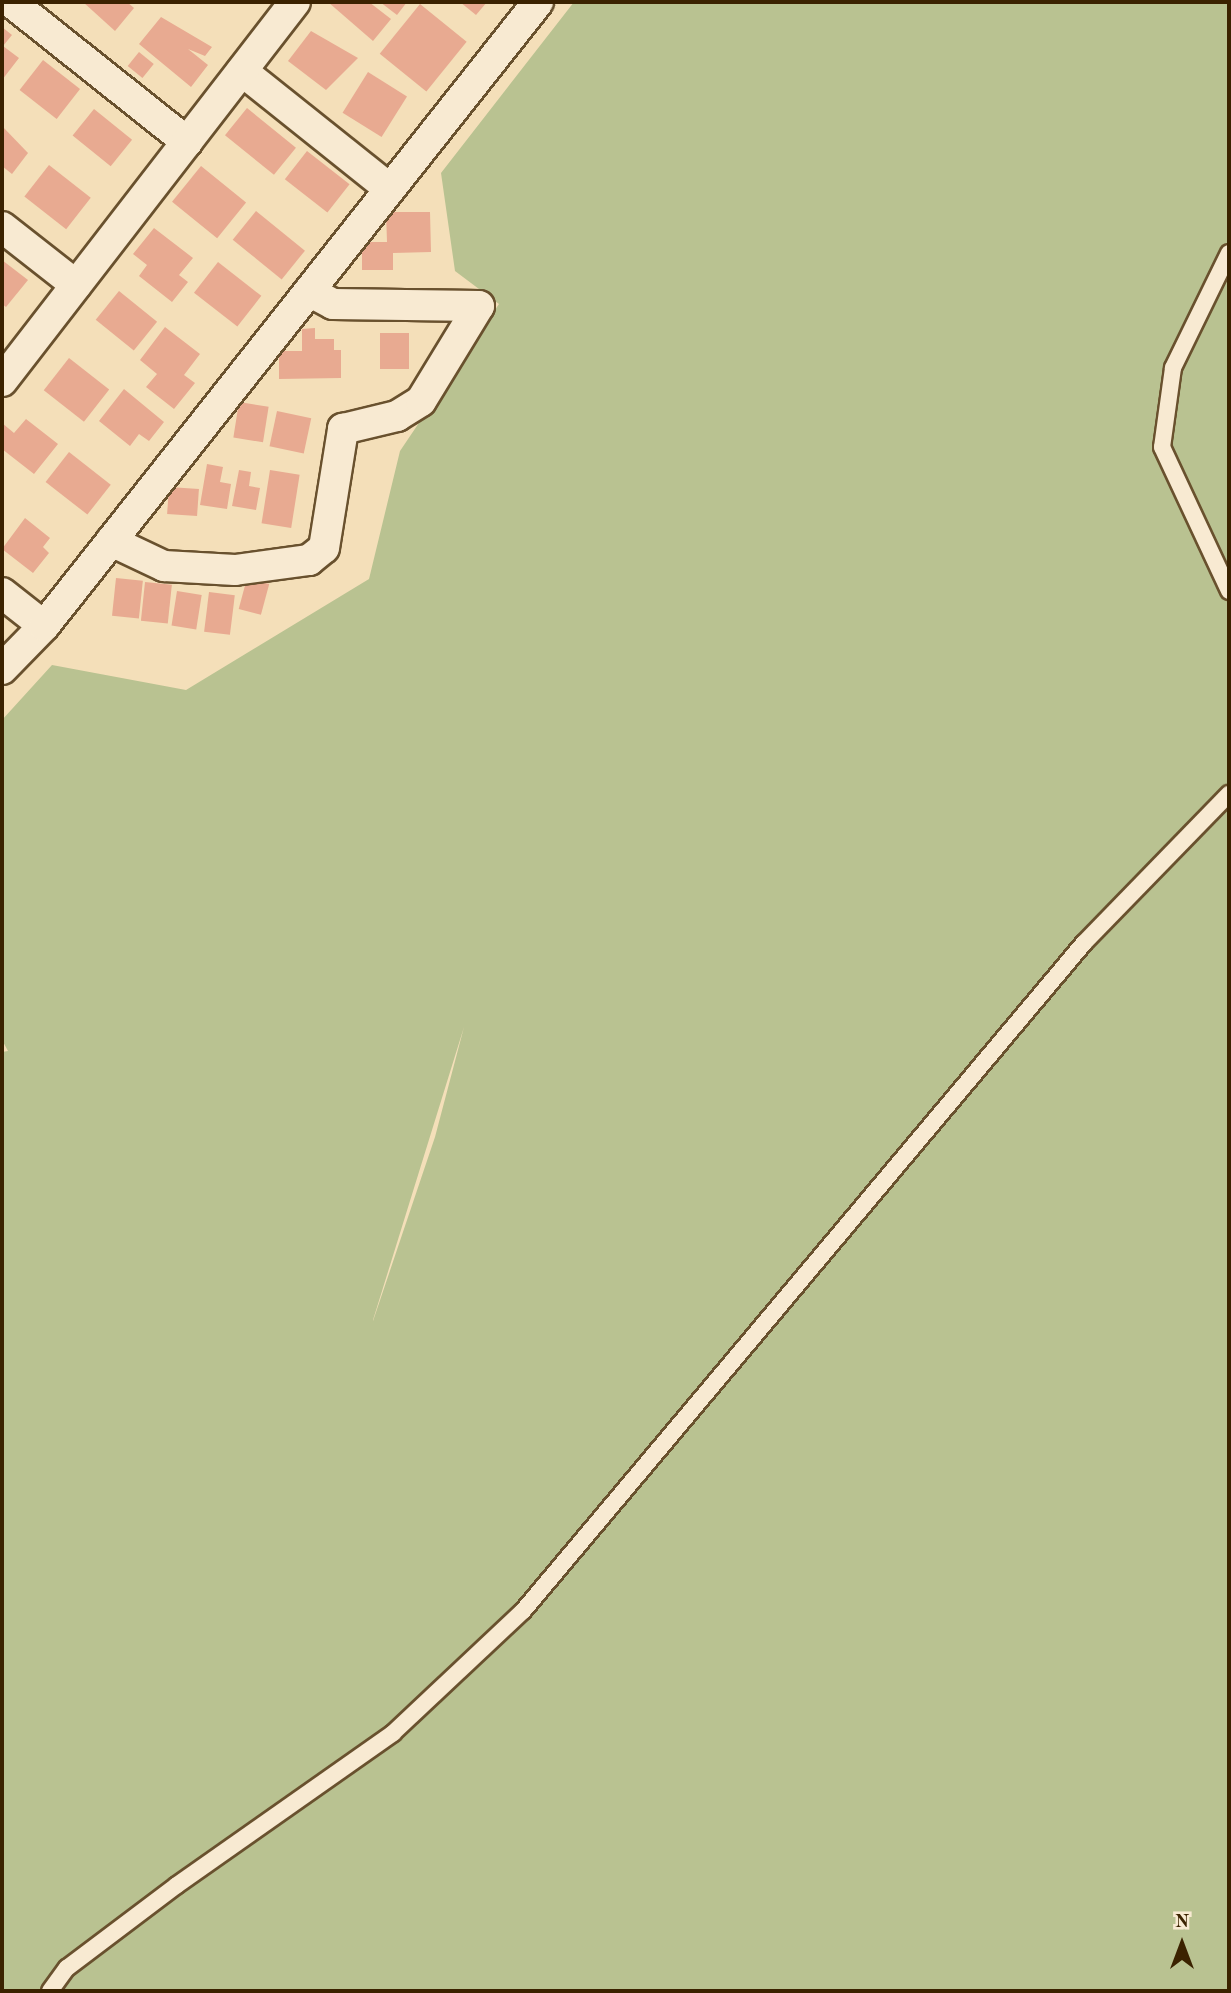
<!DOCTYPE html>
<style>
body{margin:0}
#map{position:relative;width:1231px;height:1993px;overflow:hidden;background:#f4dfb9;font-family:"Old Standard TT",serif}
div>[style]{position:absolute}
.green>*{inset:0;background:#b9c291}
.building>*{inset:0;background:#e8aa91;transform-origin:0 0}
.roads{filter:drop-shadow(2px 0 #69512e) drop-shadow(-2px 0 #69512e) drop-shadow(0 2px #69512e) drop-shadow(0 -2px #69512e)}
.lane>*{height:16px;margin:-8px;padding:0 8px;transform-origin:8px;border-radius:8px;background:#f8ead2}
.street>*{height:30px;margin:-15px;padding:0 15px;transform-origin:15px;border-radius:15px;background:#f8ead2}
span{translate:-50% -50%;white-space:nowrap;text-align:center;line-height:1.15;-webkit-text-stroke:6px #f8ead2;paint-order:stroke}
.frame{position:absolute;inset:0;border:4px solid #3b2200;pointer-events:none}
.north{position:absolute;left:1147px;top:1909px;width:70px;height:70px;-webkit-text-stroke:5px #f8ead2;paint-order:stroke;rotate:0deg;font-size:19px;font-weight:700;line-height:28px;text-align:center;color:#3b2200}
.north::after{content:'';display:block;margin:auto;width:24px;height:32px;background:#3b2200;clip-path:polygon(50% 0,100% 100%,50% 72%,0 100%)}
</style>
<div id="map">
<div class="green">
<i style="clip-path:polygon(evenodd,574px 2px,1229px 2px,1229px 1991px,2px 1991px,2px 1052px,8px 1051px,2px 1040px,2px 720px,52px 665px,186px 690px,369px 579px,400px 451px,499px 304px,455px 271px,441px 173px,574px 2px,464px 1027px,435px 1137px,373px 1321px,373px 1320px,464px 1027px)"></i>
</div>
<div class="building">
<i style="clip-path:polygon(83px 2px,127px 2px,134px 8px,115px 31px)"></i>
<i style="clip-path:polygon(328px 2px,369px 2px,391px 19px,373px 41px)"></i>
<i style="clip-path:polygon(380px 2px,407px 2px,397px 15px)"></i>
<i style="clip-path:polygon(460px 2px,487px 2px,476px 15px)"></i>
<i style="left:420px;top:4px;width:60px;height:64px;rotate:39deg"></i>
<i style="clip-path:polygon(161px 17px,212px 47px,205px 56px,188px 49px,208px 65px,191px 87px,139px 44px)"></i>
<i style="clip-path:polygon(2px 27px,12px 35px,3px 46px,19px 58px,2px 80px)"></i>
<i style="clip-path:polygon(311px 31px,358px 58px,326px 90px,288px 61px)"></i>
<i style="left:139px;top:52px;width:19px;height:18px;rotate:39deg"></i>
<i style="left:43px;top:60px;width:47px;height:38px;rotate:38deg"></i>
<i style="left:368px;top:72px;width:46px;height:48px;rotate:32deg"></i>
<i style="left:247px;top:108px;width:63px;height:35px;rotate:39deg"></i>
<i style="left:94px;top:109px;width:49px;height:34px;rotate:39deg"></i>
<i style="clip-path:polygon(2px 126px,28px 153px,12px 174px,2px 166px)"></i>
<i style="left:307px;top:151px;width:54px;height:36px;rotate:38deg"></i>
<i style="left:49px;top:165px;width:53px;height:40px;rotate:38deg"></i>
<i style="left:201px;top:166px;width:58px;height:46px;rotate:39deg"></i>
<i style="left:256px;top:211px;width:63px;height:37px;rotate:39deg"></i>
<i style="clip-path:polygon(386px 212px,430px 212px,431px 252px,393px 253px,393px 270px,362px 270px,362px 242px,387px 242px)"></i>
<i style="clip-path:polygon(154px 228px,193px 258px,179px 275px,188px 282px,172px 302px,139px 276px,147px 265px,133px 254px)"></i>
<i style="clip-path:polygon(2px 260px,28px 280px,6px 307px,2px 304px)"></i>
<i style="left:218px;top:262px;width:55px;height:39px;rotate:38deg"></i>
<i style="left:119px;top:291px;width:49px;height:37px;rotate:39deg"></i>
<i style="clip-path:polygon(165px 327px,200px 354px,184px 375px,195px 383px,174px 409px,146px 387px,157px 374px,140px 360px)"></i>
<i style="clip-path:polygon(315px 328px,315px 339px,334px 339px,334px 350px,341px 350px,341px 378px,279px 379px,279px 351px,302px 351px,302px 329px)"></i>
<i style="left:380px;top:333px;width:29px;height:36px"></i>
<i style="left:69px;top:358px;width:51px;height:41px;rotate:38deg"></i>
<i style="clip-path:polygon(124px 389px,164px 422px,149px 441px,139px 434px,130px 446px,99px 421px)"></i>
<i style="left:239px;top:402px;width:30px;height:36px;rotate:9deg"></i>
<i style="left:277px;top:411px;width:35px;height:36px;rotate:12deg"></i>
<i style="clip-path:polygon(26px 419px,58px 444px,34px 474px,2px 449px,2px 423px,14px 433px)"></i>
<i style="left:69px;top:452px;width:53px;height:38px;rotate:38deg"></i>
<i style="clip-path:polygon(207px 464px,223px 467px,220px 482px,231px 484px,227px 509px,200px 505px)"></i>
<i style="clip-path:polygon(239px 470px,251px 472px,249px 486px,260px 488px,256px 510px,232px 506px)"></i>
<i style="left:270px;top:470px;width:30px;height:54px;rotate:9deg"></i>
<i style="left:169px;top:487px;width:30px;height:27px;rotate:4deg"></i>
<i style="clip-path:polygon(25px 518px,50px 538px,43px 547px,49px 553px,33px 573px,2px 549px)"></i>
<i style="left:116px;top:578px;width:27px;height:38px;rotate:6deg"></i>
<i style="left:247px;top:578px;width:23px;height:32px;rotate:15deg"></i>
<i style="left:145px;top:582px;width:27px;height:39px;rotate:6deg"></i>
<i style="left:177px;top:591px;width:25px;height:35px;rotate:9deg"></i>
<i style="left:209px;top:592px;width:26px;height:40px;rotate:7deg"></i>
</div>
<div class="roads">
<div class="lane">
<i style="left:1229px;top:253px;width:128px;rotate:116deg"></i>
<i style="left:1173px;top:368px;width:80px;rotate:97.9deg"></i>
<i style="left:1162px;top:447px;width:159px;rotate:65deg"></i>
<i style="left:50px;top:1991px;width:29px;rotate:-54deg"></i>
<i style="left:67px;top:1968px;width:138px;rotate:-37deg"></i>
<i style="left:177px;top:1885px;width:264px;rotate:-35.1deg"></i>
<i style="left:393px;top:1733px;width:178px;rotate:-43.2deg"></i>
<i style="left:523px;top:1611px;width:872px;rotate:-49.98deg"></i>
<i style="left:1084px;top:943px;width:208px;rotate:-45.8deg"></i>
</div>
<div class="street">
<i style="left:11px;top:2px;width:225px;rotate:38.5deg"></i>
<i style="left:242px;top:71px;width:189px;rotate:38.6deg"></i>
<i style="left:2px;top:227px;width:94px;rotate:38.1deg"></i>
<i style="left:2px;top:381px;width:479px;rotate:-52.3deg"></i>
<i style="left:111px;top:541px;width:59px;rotate:25.3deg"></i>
<i style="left:164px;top:566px;width:71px;rotate:3.2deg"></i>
<i style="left:235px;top:570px;width:75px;rotate:-7.7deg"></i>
<i style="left:309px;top:560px;width:19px;rotate:-39deg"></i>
<i style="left:324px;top:548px;width:121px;rotate:-80.9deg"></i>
<i style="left:343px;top:429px;width:56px;rotate:-13.5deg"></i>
<i style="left:397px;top:416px;width:28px;rotate:-32deg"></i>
<i style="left:421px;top:401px;width:111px;rotate:-58.6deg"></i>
<i style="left:479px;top:306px;width:146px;rotate:-179.2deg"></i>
<i style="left:333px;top:304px;width:27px;rotate:-152deg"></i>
<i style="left:2px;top:593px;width:53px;rotate:38.2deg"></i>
<i style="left:2px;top:669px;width:60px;rotate:-45.7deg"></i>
<i style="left:44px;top:626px;width:796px;rotate:-51.63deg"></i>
</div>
</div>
<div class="frame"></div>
<div class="north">N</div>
</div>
